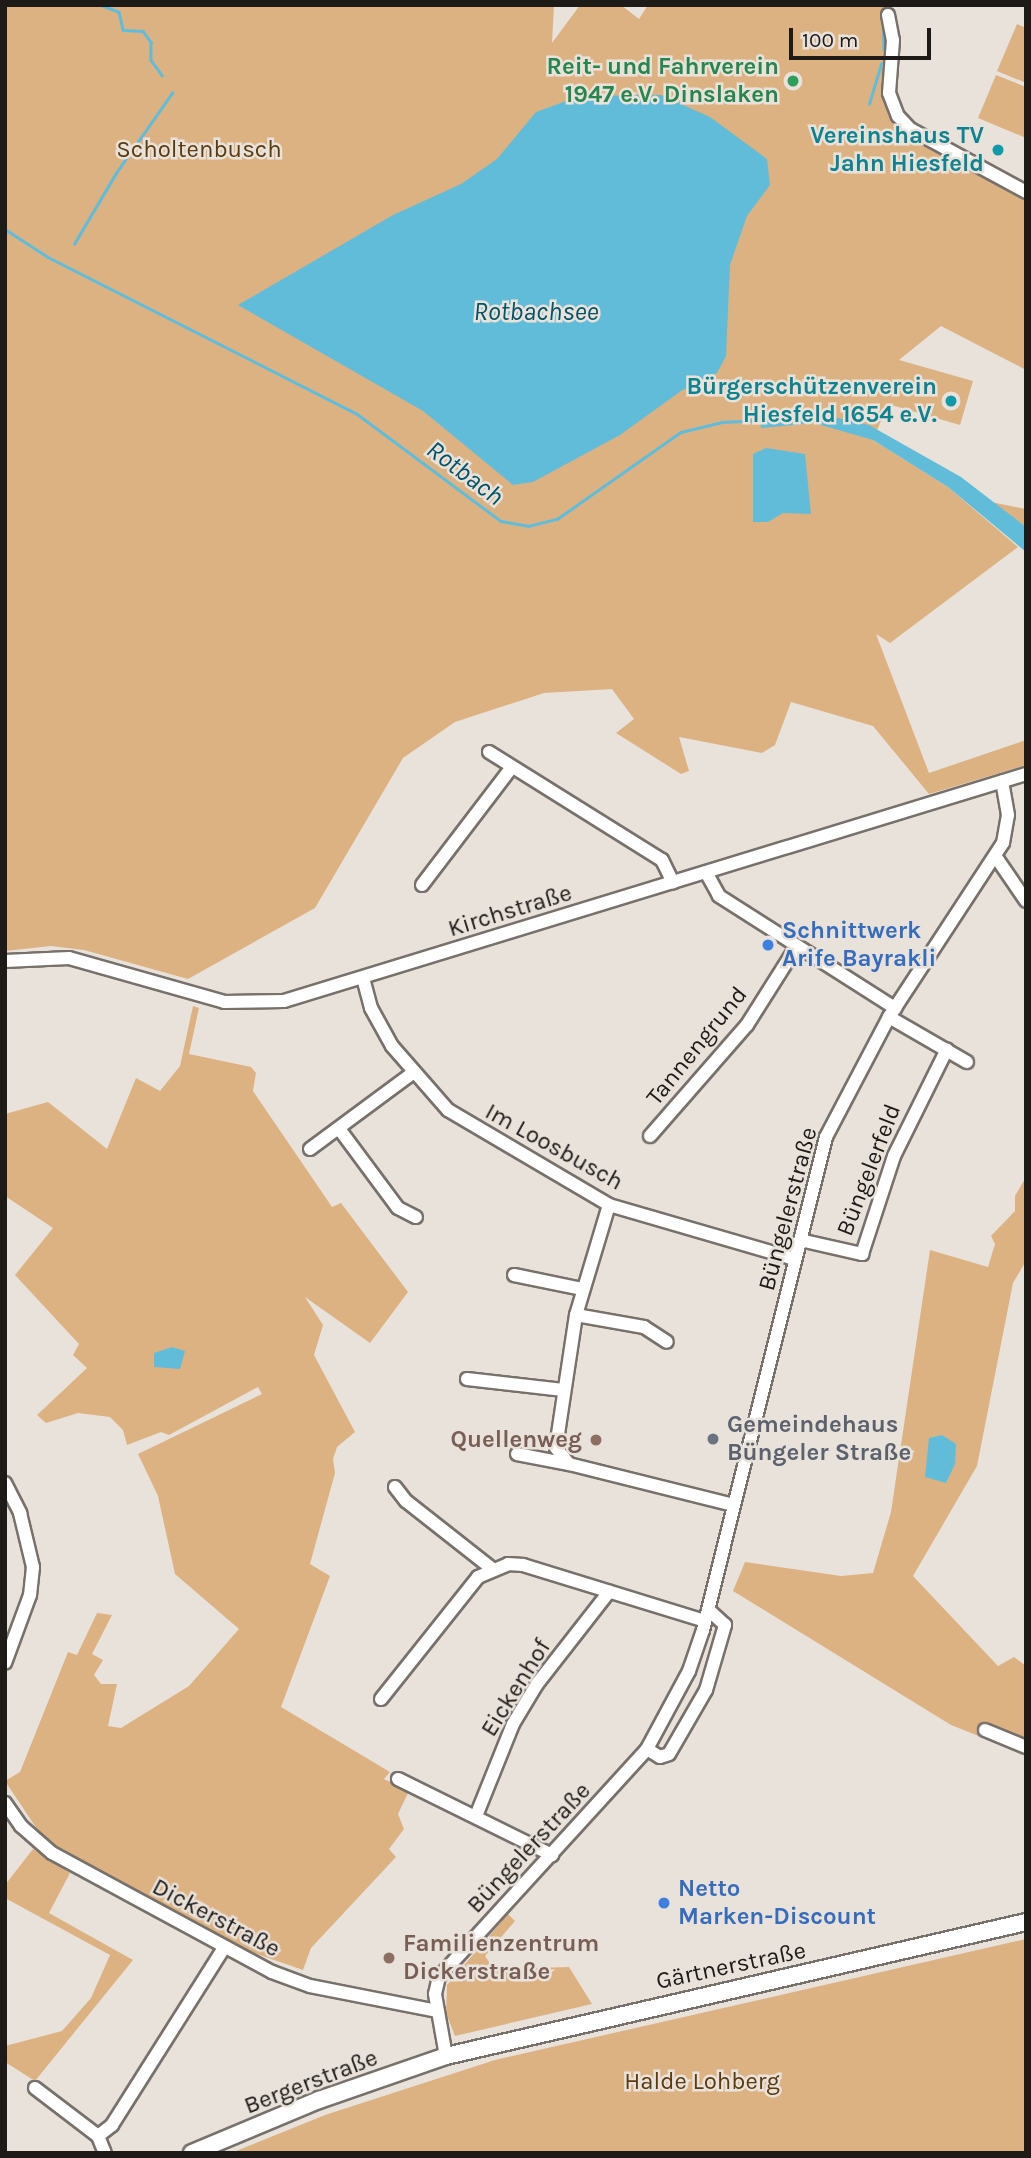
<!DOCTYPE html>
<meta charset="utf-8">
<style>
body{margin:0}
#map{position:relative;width:1031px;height:2158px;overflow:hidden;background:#e9e2db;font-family:Karla,sans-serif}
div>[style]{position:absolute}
.green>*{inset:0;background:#ddb283}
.water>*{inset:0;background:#61bcda}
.stream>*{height:2.5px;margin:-1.25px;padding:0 1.25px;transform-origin:1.25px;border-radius:1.25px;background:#61bcda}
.roads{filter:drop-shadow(2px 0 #78716b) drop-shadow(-2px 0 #78716b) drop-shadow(0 2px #78716b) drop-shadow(0 -2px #78716b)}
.minor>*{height:12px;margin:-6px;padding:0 6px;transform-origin:6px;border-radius:6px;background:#fff}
.major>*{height:16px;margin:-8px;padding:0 8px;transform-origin:8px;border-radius:8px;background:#fff}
.dots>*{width:19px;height:19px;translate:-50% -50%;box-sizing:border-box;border:4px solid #e9e2db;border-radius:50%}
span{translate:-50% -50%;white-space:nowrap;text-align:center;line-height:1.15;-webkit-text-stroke:5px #e9e2db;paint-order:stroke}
.leisure-label{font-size:24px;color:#27864d;font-weight:700}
.right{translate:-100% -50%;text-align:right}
.culture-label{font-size:24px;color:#0d838f;font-weight:700}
.park-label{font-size:24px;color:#5d3a0c}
.street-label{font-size:24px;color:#1d1a18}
.shop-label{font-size:24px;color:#366cbe;font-weight:700}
.left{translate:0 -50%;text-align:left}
.worship-label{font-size:24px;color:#5b616d;font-weight:700}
.education-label{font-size:24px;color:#785e54;font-weight:700}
.water-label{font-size:26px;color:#005368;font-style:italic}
.frame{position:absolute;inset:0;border:7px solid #1d1a18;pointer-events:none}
.scale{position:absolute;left:789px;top:28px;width:142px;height:32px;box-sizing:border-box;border:4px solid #1d1a18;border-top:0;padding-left:9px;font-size:21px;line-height:24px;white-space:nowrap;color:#1d1a18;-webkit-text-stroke:5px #e9e2db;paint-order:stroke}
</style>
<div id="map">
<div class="green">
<i style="clip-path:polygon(5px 5px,554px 5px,552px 43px,580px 5px,621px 5px,639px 19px,648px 5px,887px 5px,883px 96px,897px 125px,917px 141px,1026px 199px,1026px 370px,941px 326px,899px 360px,973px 381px,960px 425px,888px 404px,873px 440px,948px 487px,1018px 547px,890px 643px,876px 634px,929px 773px,1026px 740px,1026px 765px,929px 794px,873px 726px,791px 702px,775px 745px,762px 753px,679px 737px,689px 771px,681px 774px,616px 733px,634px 719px,612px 689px,544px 693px,455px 722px,403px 758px,315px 908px,188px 979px,84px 950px,51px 946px,5px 951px)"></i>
<i style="clip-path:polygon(1017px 24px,1026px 28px,1026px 83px,997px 71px)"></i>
<i style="clip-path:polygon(996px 75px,1026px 87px,1026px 138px,978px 118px)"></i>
<i style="clip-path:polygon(991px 502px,1026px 509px,1026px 527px)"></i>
<i style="clip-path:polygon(193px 1006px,199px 1008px,189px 1054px,251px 1067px,256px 1073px,253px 1091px,332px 1207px,341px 1203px,408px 1292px,370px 1343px,305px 1297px,323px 1325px,314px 1355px,355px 1432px,337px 1447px,333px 1459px,335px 1473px,310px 1564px,330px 1576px,281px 1707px,390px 1772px,384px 1779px,409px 1791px,398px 1814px,404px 1829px,389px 1849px,396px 1857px,311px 1948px,303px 1970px,254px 1953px,63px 1851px,39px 1832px,5px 1781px,20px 1772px,68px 1652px,77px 1655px,97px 1613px,112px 1615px,92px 1654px,103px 1660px,94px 1675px,101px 1684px,117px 1684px,108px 1726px,121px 1728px,189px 1686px,239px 1629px,175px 1574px,158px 1496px,138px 1454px,262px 1394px,258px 1387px,169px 1435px,161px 1432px,127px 1445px,123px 1430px,110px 1417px,78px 1413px,46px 1423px,37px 1415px,87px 1368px,73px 1355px,79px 1344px,15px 1275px,53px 1228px,5px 1196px,5px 1114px,48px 1102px,107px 1149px,136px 1078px,160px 1091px,180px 1066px)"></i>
<i style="clip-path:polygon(1026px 1177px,1026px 1261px,1013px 1283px,977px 1466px,913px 1576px,998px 1666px,1014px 1657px,1026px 1666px,1026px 1755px,951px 1725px,733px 1591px,745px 1562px,841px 1576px,873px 1573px,891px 1512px,930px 1250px,988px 1267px,995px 1244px,991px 1236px,1015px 1211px,1015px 1196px)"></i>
<i style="clip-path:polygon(33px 1849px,70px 1873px,49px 1913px,133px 1960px,35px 2081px,5px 2062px,5px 2046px,62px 2031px,91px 1998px,110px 1955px,5px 1898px,5px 1885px)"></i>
<i style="clip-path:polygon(508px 1914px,515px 1921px,485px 1956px,494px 1969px,569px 1967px,592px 2004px,455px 2036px,446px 2013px,447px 1985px)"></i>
<i style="clip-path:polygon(1026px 1939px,1026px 2153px,231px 2153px,325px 2115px,495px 2060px)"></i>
</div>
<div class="water">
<i style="clip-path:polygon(661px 95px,710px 117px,767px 159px,770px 185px,747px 216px,730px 265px,726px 356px,717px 373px,681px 391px,620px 435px,533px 482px,513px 485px,423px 411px,238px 305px,393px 215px,461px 184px,497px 159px,536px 112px,580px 96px)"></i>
<i style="clip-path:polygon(811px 412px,869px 425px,961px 477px,1026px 527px,1026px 552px,948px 487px,873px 440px,814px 423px,761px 428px,760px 415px)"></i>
<i style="clip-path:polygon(766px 448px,805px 454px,811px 514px,783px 513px,768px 522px,753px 522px,753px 454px)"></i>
<i style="clip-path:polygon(172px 1347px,185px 1351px,180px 1369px,154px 1367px,154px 1353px)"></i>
<i style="clip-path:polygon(942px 1435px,956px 1444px,955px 1464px,946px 1483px,925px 1477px,929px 1438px)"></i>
</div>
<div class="stream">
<i style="left:101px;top:5px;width:19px;rotate:21deg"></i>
<i style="left:119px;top:12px;width:18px;rotate:77deg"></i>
<i style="left:123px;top:30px;width:20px;rotate:3deg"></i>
<i style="left:143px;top:31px;width:14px;rotate:54deg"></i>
<i style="left:151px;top:42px;width:18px;rotate:90deg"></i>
<i style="left:151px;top:60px;width:19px;rotate:54deg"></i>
<i style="left:883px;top:18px;width:32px;rotate:88deg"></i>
<i style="left:869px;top:104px;width:42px;rotate:-73.3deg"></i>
<i style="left:5px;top:229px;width:51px;rotate:33.1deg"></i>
<i style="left:48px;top:257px;width:345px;rotate:26.9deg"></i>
<i style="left:356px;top:413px;width:181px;rotate:36.7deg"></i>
<i style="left:501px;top:521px;width:27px;rotate:10deg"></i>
<i style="left:528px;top:526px;width:30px;rotate:-14deg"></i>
<i style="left:557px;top:519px;width:151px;rotate:-35.1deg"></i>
<i style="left:681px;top:432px;width:42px;rotate:-13.7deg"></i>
<i style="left:722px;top:422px;width:40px;rotate:-2.9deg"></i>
<i style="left:74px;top:244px;width:82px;rotate:-59.4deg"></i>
<i style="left:116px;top:173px;width:98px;rotate:-55deg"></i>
</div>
<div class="roads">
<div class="minor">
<i style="left:888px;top:15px;width:25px;rotate:79deg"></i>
<i style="left:893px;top:40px;width:53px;rotate:94.3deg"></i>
<i style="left:889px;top:93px;width:25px;rotate:69deg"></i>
<i style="left:898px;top:116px;width:18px;rotate:47deg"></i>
<i style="left:910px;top:129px;width:132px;rotate:28.5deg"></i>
<i style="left:489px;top:752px;width:204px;rotate:32deg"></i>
<i style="left:662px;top:860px;width:25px;rotate:64deg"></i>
<i style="left:996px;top:857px;width:53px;rotate:55.7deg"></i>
<i style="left:707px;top:874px;width:25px;rotate:61deg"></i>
<i style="left:719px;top:896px;width:209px;rotate:32.5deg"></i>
<i style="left:422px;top:885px;width:148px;rotate:-52.7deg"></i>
<i style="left:5px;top:961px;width:64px;rotate:-2.7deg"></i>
<i style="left:69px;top:958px;width:161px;rotate:15.8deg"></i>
<i style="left:224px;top:1002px;width:60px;rotate:-1deg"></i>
<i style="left:284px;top:1001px;width:776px;rotate:-17.01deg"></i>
<i style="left:363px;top:978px;width:31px;rotate:75deg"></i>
<i style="left:371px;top:1008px;width:43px;rotate:61.1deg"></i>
<i style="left:392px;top:1046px;width:85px;rotate:48.8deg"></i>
<i style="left:448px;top:1110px;width:187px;rotate:30.5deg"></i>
<i style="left:609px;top:1205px;width:194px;rotate:16.2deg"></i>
<i style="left:889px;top:1017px;width:90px;rotate:30deg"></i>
<i style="left:340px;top:1130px;width:97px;rotate:53.4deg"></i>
<i style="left:398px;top:1208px;width:20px;rotate:27deg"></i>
<i style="left:650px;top:1136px;width:147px;rotate:-48.9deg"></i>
<i style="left:747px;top:1025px;width:93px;rotate:-57.7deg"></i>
<i style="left:310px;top:1149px;width:129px;rotate:-36.5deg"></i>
<i style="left:609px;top:1205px;width:115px;rotate:106.7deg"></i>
<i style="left:576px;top:1315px;width:134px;rotate:98.6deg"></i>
<i style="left:556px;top:1448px;width:21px;rotate:51deg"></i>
<i style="left:569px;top:1464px;width:169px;rotate:14deg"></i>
<i style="left:800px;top:1240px;width:64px;rotate:12.7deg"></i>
<i style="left:862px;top:1254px;width:103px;rotate:-71.9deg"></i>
<i style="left:894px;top:1156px;width:119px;rotate:-63.6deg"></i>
<i style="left:514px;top:1275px;width:69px;rotate:11.6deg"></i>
<i style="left:576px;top:1315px;width:69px;rotate:10deg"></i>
<i style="left:644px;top:1327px;width:27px;rotate:33deg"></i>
<i style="left:467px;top:1379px;width:97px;rotate:6.5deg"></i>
<i style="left:517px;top:1454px;width:53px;rotate:10.9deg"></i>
<i style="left:5px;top:1483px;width:34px;rotate:63deg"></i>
<i style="left:20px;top:1513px;width:56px;rotate:76.5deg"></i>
<i style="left:33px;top:1567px;width:28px;rotate:96deg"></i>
<i style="left:30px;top:1595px;width:72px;rotate:110.2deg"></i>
<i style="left:395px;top:1487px;width:18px;rotate:52deg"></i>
<i style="left:406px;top:1501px;width:108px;rotate:38.2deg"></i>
<i style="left:381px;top:1699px;width:156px;rotate:-51.5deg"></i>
<i style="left:478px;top:1577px;width:33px;rotate:-23deg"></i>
<i style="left:508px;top:1564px;width:15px;rotate:4deg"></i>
<i style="left:523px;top:1565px;width:190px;rotate:17.1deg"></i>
<i style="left:985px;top:1730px;width:44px;rotate:22.5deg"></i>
<i style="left:647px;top:1749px;width:15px;rotate:32deg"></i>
<i style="left:660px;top:1757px;width:9px;rotate:-18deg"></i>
<i style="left:669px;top:1754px;width:74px;rotate:-60deg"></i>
<i style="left:706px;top:1690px;width:68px;rotate:-73.7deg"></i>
<i style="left:725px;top:1625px;width:23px;rotate:-137deg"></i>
<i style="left:398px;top:1779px;width:172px;rotate:26.3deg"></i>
<i style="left:5px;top:1803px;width:28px;rotate:55deg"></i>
<i style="left:21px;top:1826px;width:41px;rotate:41.1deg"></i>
<i style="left:52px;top:1853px;width:250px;rotate:28.4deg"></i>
<i style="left:272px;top:1972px;width:40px;rotate:20.2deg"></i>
<i style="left:310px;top:1986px;width:129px;rotate:11.1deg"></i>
<i style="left:476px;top:1816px;width:99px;rotate:-68.1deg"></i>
<i style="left:513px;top:1724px;width:47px;rotate:-59deg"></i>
<i style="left:537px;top:1684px;width:117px;rotate:-52deg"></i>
<i style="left:446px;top:2056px;width:63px;rotate:-100.1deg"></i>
<i style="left:435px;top:1994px;width:17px;rotate:-77deg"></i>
<i style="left:439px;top:1977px;width:309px;rotate:-47.6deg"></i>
<i style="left:647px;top:1749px;width:89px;rotate:-61.7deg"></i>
<i style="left:689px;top:1671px;width:43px;rotate:-71.1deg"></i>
<i style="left:703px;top:1630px;width:508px;rotate:-75.99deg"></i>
<i style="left:826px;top:1137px;width:136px;rotate:-62.3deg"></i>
<i style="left:889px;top:1017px;width:208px;rotate:-56.8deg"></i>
<i style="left:1003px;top:843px;width:28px;rotate:-80deg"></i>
<i style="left:1008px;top:815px;width:34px;rotate:-100deg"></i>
<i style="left:35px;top:2088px;width:79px;rotate:37.3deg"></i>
<i style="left:98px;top:2136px;width:18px;rotate:68deg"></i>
<i style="left:98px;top:2136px;width:18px;rotate:-38deg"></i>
<i style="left:112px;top:2125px;width:209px;rotate:-57.7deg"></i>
</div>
<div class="major">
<i style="left:192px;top:2153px;width:138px;rotate:-22.7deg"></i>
<i style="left:319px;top:2100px;width:134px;rotate:-19.1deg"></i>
<i style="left:446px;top:2056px;width:595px;rotate:-13.01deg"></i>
</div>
</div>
<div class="dots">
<i style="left:793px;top:81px;background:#2e9e5b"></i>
<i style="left:998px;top:150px;background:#0f9aa8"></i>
<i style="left:951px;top:401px;background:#0f9aa8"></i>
<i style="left:768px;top:945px;background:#3f7fe0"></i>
<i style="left:713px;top:1439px;background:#6b7280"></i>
<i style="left:596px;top:1440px;background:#8d6e63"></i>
<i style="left:664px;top:1903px;background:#3f7fe0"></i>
<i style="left:389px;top:1958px;background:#8d6e63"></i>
</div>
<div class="leisure-label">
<span class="right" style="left:779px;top:81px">Reit- und Fahrverein<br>1947 e.V. Dinslaken</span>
</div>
<div class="culture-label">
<span class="right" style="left:984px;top:150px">Vereinshaus TV<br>Jahn Hiesfeld</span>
<span class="right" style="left:937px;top:401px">Bürgerschützenverein<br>Hiesfeld 1654 e.V.</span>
</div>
<div class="park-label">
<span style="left:199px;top:150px">Scholtenbusch</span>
<span style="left:702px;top:2082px">Halde Lohberg</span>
</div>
<div class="street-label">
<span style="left:510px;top:911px;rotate:-17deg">Kirchstraße</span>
<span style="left:697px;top:1046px;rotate:-51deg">Tannengrund</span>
<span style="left:554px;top:1147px;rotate:29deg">Im Loosbusch</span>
<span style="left:869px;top:1170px;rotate:-69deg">Büngelerfeld</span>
<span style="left:788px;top:1209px;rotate:-75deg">Büngelerstraße</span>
<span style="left:516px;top:1688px;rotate:-58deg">Eickenhof</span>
<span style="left:529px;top:1848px;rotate:-47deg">Büngelerstraße</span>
<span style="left:216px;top:1918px;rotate:28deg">Dickerstraße</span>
<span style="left:731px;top:1966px;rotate:-12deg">Gärtnerstraße</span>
<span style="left:311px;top:2082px;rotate:-21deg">Bergerstraße</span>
</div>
<div class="shop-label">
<span class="left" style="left:782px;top:945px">Schnittwerk<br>Arife Bayrakli</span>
<span class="left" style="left:678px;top:1903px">Netto<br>Marken-Discount</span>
</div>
<div class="worship-label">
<span class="left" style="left:727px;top:1439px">Gemeindehaus<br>Büngeler Straße</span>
</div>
<div class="education-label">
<span class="right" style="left:582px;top:1440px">Quellenweg</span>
<span class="left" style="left:403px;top:1958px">Familienzentrum<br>Dickerstraße</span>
</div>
<div class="water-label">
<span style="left:536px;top:312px">Rotbachsee</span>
<span style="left:465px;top:473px;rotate:37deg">Rotbach</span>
</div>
<div class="frame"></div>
<div class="scale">100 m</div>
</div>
